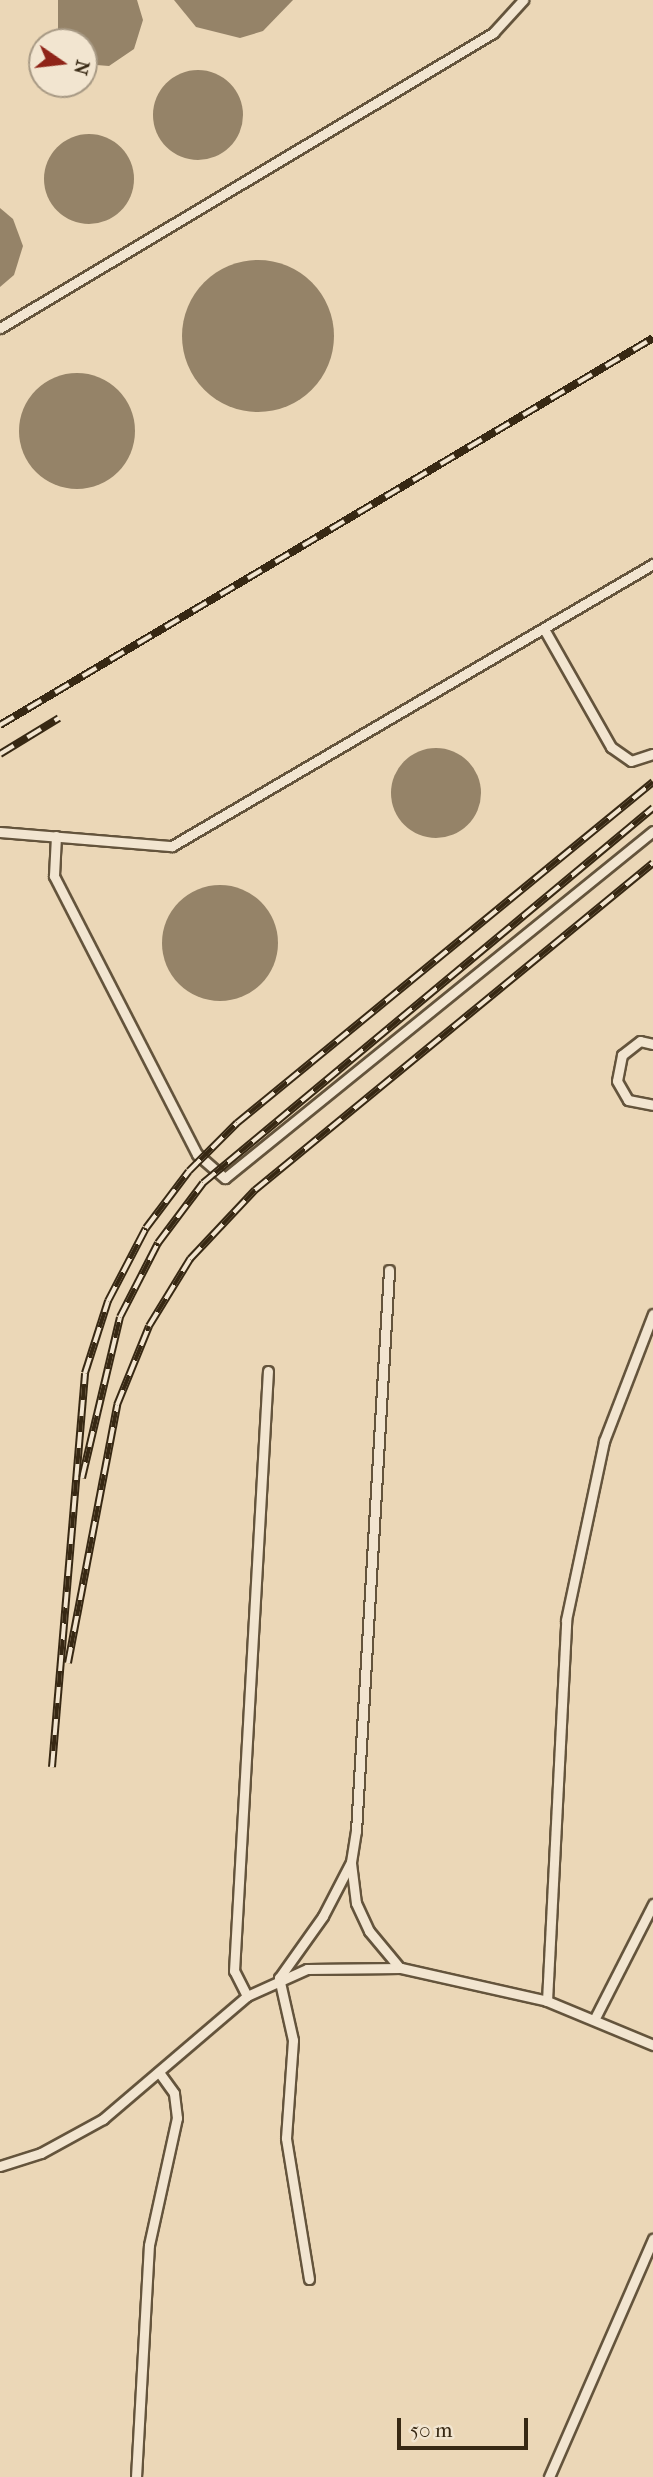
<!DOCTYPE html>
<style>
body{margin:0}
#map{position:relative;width:653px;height:2477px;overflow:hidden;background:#ebd7b7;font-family:"IM FELL French Canon",serif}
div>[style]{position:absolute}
.building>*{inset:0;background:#958368}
.round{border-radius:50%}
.roads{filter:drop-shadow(2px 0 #64543c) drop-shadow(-2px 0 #64543c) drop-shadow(0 2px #64543c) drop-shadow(0 -2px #64543c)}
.service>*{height:9px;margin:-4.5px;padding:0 4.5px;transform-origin:4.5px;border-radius:4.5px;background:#f2e5d0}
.rail>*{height:8px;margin-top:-4px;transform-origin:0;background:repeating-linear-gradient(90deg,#f2e5d0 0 16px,#372813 0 32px);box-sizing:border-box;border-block:2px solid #372813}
span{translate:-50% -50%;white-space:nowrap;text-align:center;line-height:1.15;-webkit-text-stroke:6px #f2e5d0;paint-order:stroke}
.north{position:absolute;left:28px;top:28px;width:70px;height:70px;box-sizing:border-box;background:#f2e5d0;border:2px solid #a79984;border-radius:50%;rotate:104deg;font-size:19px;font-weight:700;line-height:28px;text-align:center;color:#372813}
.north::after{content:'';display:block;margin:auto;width:24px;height:32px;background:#8f2418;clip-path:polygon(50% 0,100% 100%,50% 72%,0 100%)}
.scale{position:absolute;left:397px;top:2418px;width:131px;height:32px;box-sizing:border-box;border:4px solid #372813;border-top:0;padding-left:9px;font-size:21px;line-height:24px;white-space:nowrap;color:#372813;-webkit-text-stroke:5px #f2e5d0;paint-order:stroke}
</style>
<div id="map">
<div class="building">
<i style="clip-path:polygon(58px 0,137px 0,143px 20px,134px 49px,109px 66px,84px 64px,84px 42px,58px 42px)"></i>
<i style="clip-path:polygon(174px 0,293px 0,263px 31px,240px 38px,196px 27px)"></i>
<i class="round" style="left:153px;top:70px;width:90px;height:90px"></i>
<i class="round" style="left:44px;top:134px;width:90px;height:90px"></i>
<i style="clip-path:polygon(0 208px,13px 219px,23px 246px,14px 275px,0 287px)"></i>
<i class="round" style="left:182px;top:260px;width:152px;height:152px"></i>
<i class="round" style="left:19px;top:373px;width:116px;height:116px"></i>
<i class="round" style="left:391px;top:748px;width:90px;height:90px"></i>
<i class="round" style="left:162px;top:885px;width:116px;height:116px"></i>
</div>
<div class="roads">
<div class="service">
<i style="left:0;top:328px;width:575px;rotate:-30.9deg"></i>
<i style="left:493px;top:33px;width:45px;rotate:-47.7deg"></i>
<i style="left:544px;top:629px;width:136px;rotate:60.4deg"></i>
<i style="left:611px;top:747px;width:24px;rotate:35deg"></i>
<i style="left:631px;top:761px;width:23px;rotate:-18deg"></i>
<i style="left:0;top:832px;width:173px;rotate:4.7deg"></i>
<i style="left:172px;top:846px;width:558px;rotate:-30.38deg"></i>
<i style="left:56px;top:836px;width:40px;rotate:92.9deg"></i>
<i style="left:54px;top:876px;width:313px;rotate:62.8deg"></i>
<i style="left:197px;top:1154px;width:37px;rotate:41deg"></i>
<i style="left:225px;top:1178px;width:551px;rotate:-39.03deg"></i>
<i style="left:653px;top:1044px;width:13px;rotate:-167deg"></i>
<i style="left:640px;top:1041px;width:23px;rotate:142deg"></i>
<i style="left:622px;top:1055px;width:26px;rotate:101deg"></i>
<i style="left:617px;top:1081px;width:22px;rotate:60deg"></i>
<i style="left:628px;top:1100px;width:25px;rotate:11deg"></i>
<i style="left:351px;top:1863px;width:40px;rotate:82.9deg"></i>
<i style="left:356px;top:1903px;width:31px;rotate:65deg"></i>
<i style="left:369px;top:1931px;width:47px;rotate:50.2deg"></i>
<i style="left:247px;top:1996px;width:28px;rotate:-117deg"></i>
<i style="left:234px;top:1971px;width:601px;rotate:-86.76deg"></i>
<i style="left:547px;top:2001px;width:381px;rotate:-87.1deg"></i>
<i style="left:566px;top:1620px;width:183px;rotate:-78deg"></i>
<i style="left:604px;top:1441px;width:136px;rotate:-68.9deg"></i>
<i style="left:595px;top:2018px;width:128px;rotate:-63deg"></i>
<i style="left:0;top:2166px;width:43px;rotate:-17.6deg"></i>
<i style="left:41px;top:2153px;width:71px;rotate:-28.7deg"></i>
<i style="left:103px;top:2119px;width:189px;rotate:-40.5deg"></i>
<i style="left:247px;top:1996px;width:66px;rotate:-24.2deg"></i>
<i style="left:307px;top:1969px;width:94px;rotate:-0.6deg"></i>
<i style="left:401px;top:1968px;width:150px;rotate:12.7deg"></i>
<i style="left:547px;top:2001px;width:115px;rotate:22.5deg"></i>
<i style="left:309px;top:2279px;width:143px;rotate:-99.3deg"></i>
<i style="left:286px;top:2138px;width:98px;rotate:-85.9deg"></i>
<i style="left:293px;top:2040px;width:64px;rotate:-102.7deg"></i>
<i style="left:279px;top:1978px;width:76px;rotate:-54.6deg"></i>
<i style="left:323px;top:1916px;width:61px;rotate:-62.6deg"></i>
<i style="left:351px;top:1862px;width:31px;rotate:-81deg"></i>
<i style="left:356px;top:1831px;width:562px;rotate:-86.63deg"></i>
<i style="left:136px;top:2477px;width:232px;rotate:-86.8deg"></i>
<i style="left:149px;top:2245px;width:130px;rotate:-77.6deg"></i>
<i style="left:177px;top:2118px;width:25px;rotate:-97deg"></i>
<i style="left:174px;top:2093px;width:26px;rotate:-126deg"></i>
<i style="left:549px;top:2477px;width:260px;rotate:-66.4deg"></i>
</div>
</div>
<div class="rail">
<i style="left:0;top:725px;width:759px;rotate:-30.65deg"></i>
<i style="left:0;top:754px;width:69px;rotate:-31.4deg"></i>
<i style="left:82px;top:1478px;width:165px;rotate:-76.7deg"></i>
<i style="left:120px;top:1317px;width:83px;rotate:-62.8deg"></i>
<i style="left:158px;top:1243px;width:75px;rotate:-53.1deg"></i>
<i style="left:203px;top:1183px;width:586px;rotate:-39.81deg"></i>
<i style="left:68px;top:1663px;width:263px;rotate:-79.2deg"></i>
<i style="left:117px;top:1405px;width:85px;rotate:-67.9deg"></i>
<i style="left:149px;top:1326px;width:79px;rotate:-58.5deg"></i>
<i style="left:190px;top:1259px;width:95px;rotate:-46.7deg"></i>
<i style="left:255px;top:1190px;width:515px;rotate:-39.41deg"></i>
<i style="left:52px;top:1767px;width:395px;rotate:-85.2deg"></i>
<i style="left:85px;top:1373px;width:76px;rotate:-72.3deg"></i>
<i style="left:108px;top:1301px;width:82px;rotate:-62.5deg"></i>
<i style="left:146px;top:1228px;width:71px;rotate:-53deg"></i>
<i style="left:189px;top:1171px;width:68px;rotate:-45deg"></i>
<i style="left:237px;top:1123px;width:538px;rotate:-39.34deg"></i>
</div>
<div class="north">N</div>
<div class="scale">50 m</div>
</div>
